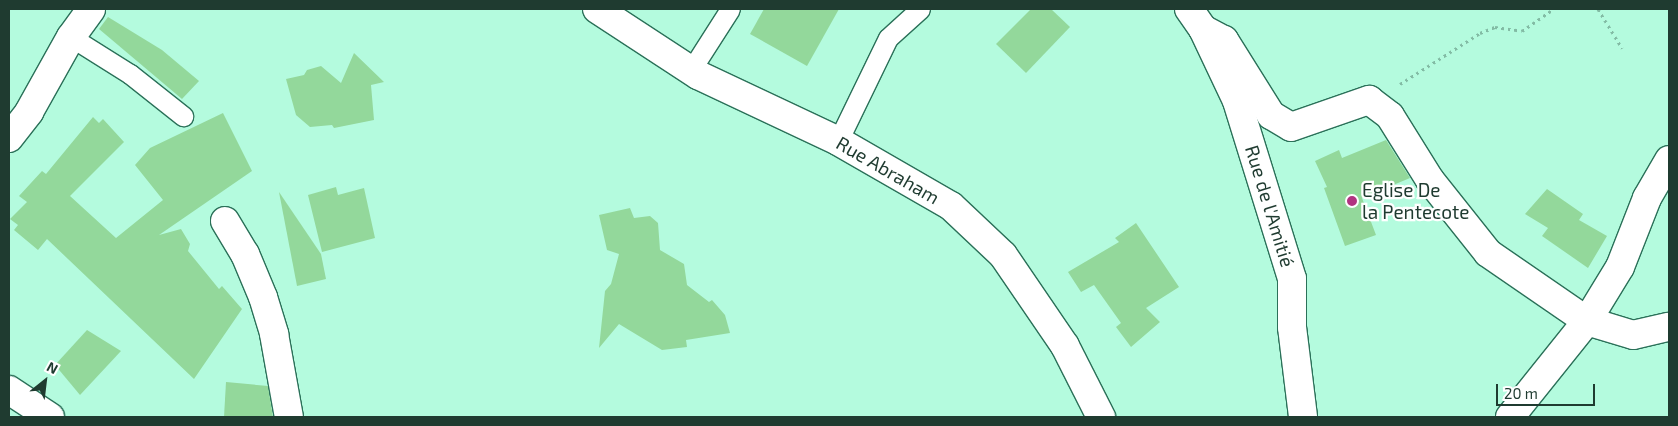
<!DOCTYPE html>
<meta charset="utf-8">
<style>
body{margin:0}
#map{position:relative;width:1678px;height:426px;overflow:hidden;background:#b4fbde;font-family:"Exo 2",sans-serif}
div>[style]{position:absolute}
.building>*{inset:0;background:#93d89b}
.path>*{height:3px;margin-top:-1.5px;transform-origin:0;background:repeating-linear-gradient(90deg,#82bba4 0 2.5px,transparent 0 6.5px)}
.roads{filter:drop-shadow(1px 0 #2b7159) drop-shadow(-1px 0 #2b7159) drop-shadow(0 1px #2b7159) drop-shadow(0 -1px #2b7159)}
.service>*{height:19px;margin:-9.5px;padding:0 9.5px;transform-origin:9.5px;border-radius:9.5px;background:#fff}
.minor>*{height:28px;margin:-14px;padding:0 14px;transform-origin:14px;border-radius:14px;background:#fff}
.dots>*{width:14px;height:14px;translate:-50% -50%;box-sizing:border-box;border:2px solid #fff;border-radius:50%}
span{translate:-50% -50%;white-space:nowrap;text-align:center;line-height:1.15;-webkit-text-stroke:4.5px #fff;paint-order:stroke}
.street-label{font-size:19px;color:#1f3b30}
.poi-label{font-size:19px;color:#1f3b30}
.left{translate:0 -50%;text-align:left}
.frame{position:absolute;inset:0;border:10px solid #1f3b30;pointer-events:none}
.north{position:absolute;left:20px;top:356px;width:50px;height:50px;-webkit-text-stroke:4px #fff;paint-order:stroke;rotate:29deg;font-size:14px;font-weight:700;line-height:20px;text-align:center;color:#1f3b30}
.north::after{content:'';display:block;margin:auto;width:18px;height:22px;background:#1f3b30;clip-path:polygon(50% 0,100% 100%,50% 72%,0 100%)}
.scale{position:absolute;left:1496px;top:384px;width:99px;height:22px;box-sizing:border-box;border:2px solid #1f3b30;border-top:0;padding-left:6px;font-size:15px;line-height:18px;white-space:nowrap;color:#1f3b30;-webkit-text-stroke:4px #fff;paint-order:stroke}
</style>
<div id="map">
<div class="building">
<i style="clip-path:polygon(764px 9px,839px 9px,807px 66px,750px 34px)"></i>
<i style="clip-path:polygon(1031px 9px,1051px 9px,1070px 27px,1026px 73px,996px 44px)"></i>
<i style="clip-path:polygon(108px 17px,162px 50px,199px 81px,182px 99px,99px 29px)"></i>
<i style="clip-path:polygon(354px 53px,384px 82px,371px 85px,374px 120px,334px 128px,332px 125px,310px 127px,296px 115px,286px 79px,304px 75px,307px 70px,321px 66px,341px 83px)"></i>
<i style="clip-path:polygon(223px 113px,252px 171px,159px 235px,181px 229px,190px 244px,188px 251px,219px 289px,222px 286px,242px 309px,194px 379px,47px 239px,38px 250px,14px 230px,18px 225px,10px 219px,27px 202px,19px 196px,42px 171px,46px 174px,93px 117px,99px 123px,103px 119px,124px 142px,70px 196px,116px 238px,163px 200px,135px 165px,150px 148px)"></i>
<i style="clip-path:polygon(1386px 140px,1410px 178px,1362px 198px,1376px 235px,1345px 246px,1324px 188px,1327px 187px,1315px 161px,1339px 150px,1342px 158px)"></i>
<i style="clip-path:polygon(336px 187px,338px 195px,364px 188px,375px 238px,322px 252px,308px 195px)"></i>
<i style="clip-path:polygon(1547px 189px,1583px 214px,1579px 220px,1607px 236px,1588px 268px,1542px 236px,1548px 228px,1525px 214px)"></i>
<i style="clip-path:polygon(279px 192px,321px 254px,326px 279px,297px 286px)"></i>
<i style="clip-path:polygon(630px 208px,634px 218px,650px 216px,658px 223px,660px 250px,684px 264px,687px 285px,709px 302px,712px 300px,725px 315px,730px 333px,686px 340px,687px 347px,662px 350px,619px 324px,599px 348px,605px 291px,611px 284px,619px 254px,607px 250px,599px 215px)"></i>
<i style="clip-path:polygon(1136px 223px,1179px 287px,1146px 308px,1160px 322px,1131px 347px,1116px 327px,1121px 323px,1094px 285px,1081px 292px,1068px 272px,1119px 242px,1115px 238px)"></i>
<i style="clip-path:polygon(87px 330px,121px 351px,80px 395px,55px 365px)"></i>
<i style="clip-path:polygon(226px 382px,268px 386px,273px 417px,224px 417px)"></i>
</div>
<div class="path">
<i style="left:1598px;top:9px;width:46px;rotate:58.4deg"></i>
<i style="left:1400px;top:84px;width:95px;rotate:-32.5deg"></i>
<i style="left:1480px;top:33px;width:16px;rotate:-22deg"></i>
<i style="left:1495px;top:27px;width:27px;rotate:8deg"></i>
<i style="left:1522px;top:31px;width:38px;rotate:-35deg"></i>
</div>
<div class="roads">
<div class="service">
<i style="left:71px;top:37px;width:70px;rotate:32.1deg"></i>
<i style="left:130px;top:74px;width:68px;rotate:38.4deg"></i>
<i style="left:691px;top:70px;width:72px;rotate:-57.4deg"></i>
<i style="left:838px;top:141px;width:114px;rotate:-64.1deg"></i>
<i style="left:888px;top:38px;width:43px;rotate:-42.2deg"></i>
</div>
<div class="minor">
<i style="left:597px;top:9px;width:121px;rotate:33.2deg"></i>
<i style="left:698px;top:75px;width:155px;rotate:25.2deg"></i>
<i style="left:838px;top:141px;width:130px;rotate:29.9deg"></i>
<i style="left:951px;top:206px;width:71px;rotate:43.3deg"></i>
<i style="left:1003px;top:255px;width:110px;rotate:55.7deg"></i>
<i style="left:1065px;top:346px;width:80px;rotate:63.1deg"></i>
<i style="left:1189px;top:9px;width:24px;rotate:55deg"></i>
<i style="left:1203px;top:29px;width:80px;rotate:64.7deg"></i>
<i style="left:1237px;top:101px;width:186px;rotate:72.8deg"></i>
<i style="left:1292px;top:279px;width:48px;rotate:90deg"></i>
<i style="left:1292px;top:327px;width:91px;rotate:83deg"></i>
<i style="left:1203px;top:29px;width:24px;rotate:28deg"></i>
<i style="left:1224px;top:40px;width:89px;rotate:57.9deg"></i>
<i style="left:1271px;top:115px;width:23px;rotate:31deg"></i>
<i style="left:1291px;top:127px;width:83px;rotate:-19.1deg"></i>
<i style="left:1369px;top:100px;width:26px;rotate:37deg"></i>
<i style="left:1390px;top:116px;width:75px;rotate:58deg"></i>
<i style="left:1430px;top:180px;width:93px;rotate:51.5deg"></i>
<i style="left:1488px;top:253px;width:120px;rotate:34.5deg"></i>
<i style="left:1587px;top:321px;width:48px;rotate:16.9deg"></i>
<i style="left:1633px;top:335px;width:37px;rotate:-13deg"></i>
<i style="left:9px;top:138px;width:33px;rotate:-52deg"></i>
<i style="left:29px;top:112px;width:86px;rotate:-60.8deg"></i>
<i style="left:71px;top:37px;width:34px;rotate:-54deg"></i>
<i style="left:225px;top:221px;width:39px;rotate:59deg"></i>
<i style="left:245px;top:254px;width:47px;rotate:67.3deg"></i>
<i style="left:263px;top:297px;width:39px;rotate:73deg"></i>
<i style="left:274px;top:334px;width:84px;rotate:79.8deg"></i>
<i style="left:9px;top:390px;width:49px;rotate:33.4deg"></i>
<i style="left:1510px;top:417px;width:123px;rotate:-51.3deg"></i>
<i style="left:1587px;top:321px;width:63px;rotate:-58.6deg"></i>
<i style="left:1620px;top:267px;width:74px;rotate:-68.6deg"></i>
<i style="left:1647px;top:198px;width:44px;rotate:-59.9deg"></i>
</div>
</div>
<div class="dots">
<i style="left:1352px;top:201px;background:#b13381"></i>
</div>
<div class="street-label">
<span style="left:888px;top:170px;rotate:30deg">Rue Abraham</span>
<span style="left:1270px;top:206px;rotate:73deg">Rue de l'Amitié</span>
</div>
<div class="poi-label">
<span class="left" style="left:1362px;top:201px">Eglise De<br>la Pentecote</span>
</div>
<div class="frame"></div>
<div class="north">N</div>
<div class="scale">20 m</div>
</div>
